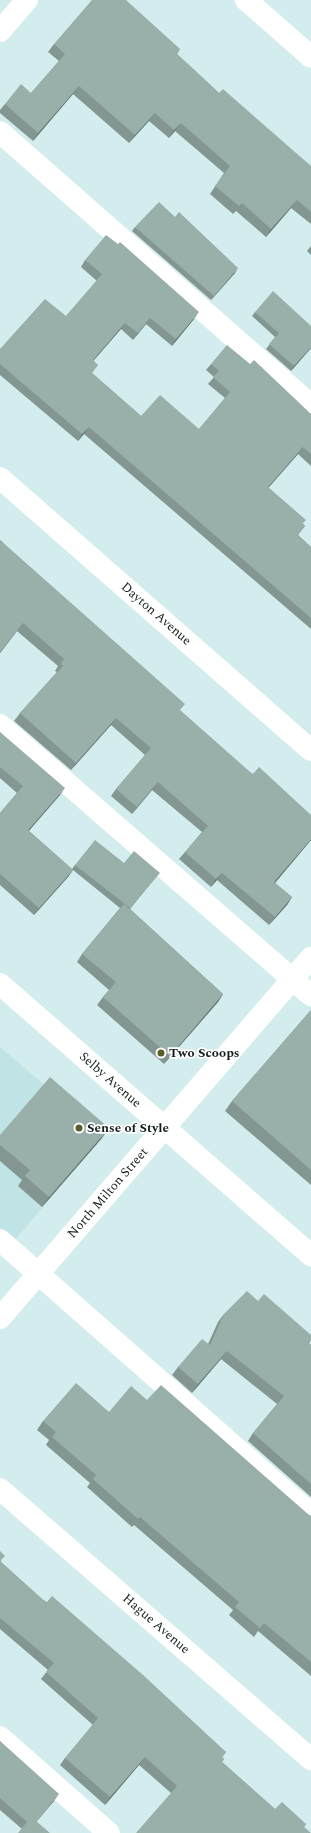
<!DOCTYPE html>
<style>
body{margin:0}
#map{position:relative;width:311px;height:1833px;overflow:hidden;background:#d3eced;font-family:Spectral,serif}
div>[style]{position:absolute}
.built>*{inset:0;background:#c0e3e5}
.minor>*{height:22px;margin:-11px;padding:0 11px;transform-origin:11px;border-radius:11px;background:#fff}
.wall>*{inset:0;background:#839692}
.shaded-wall>*{inset:0;background:#6a7a77}
.building>*{inset:0;background:#98afaa}
.dots>*{width:11px;height:11px;translate:-50% -50%;box-sizing:border-box;border:2px solid #fff;border-radius:50%}
span{translate:-50% -50%;white-space:nowrap;text-align:center;line-height:1.15;-webkit-text-stroke:3.5px #fff;paint-order:stroke}
.street-label{font-size:13px;color:#141d1d}
.poi-label{font-size:13px;color:#141d1d;font-weight:700}
.left{translate:0 -50%;text-align:left}
</style>
<div id="map">
<div class="built">
<i style="clip-path:polygon(0 1047px,104px 1136px,13px 1242px,0 1231px)"></i>
</div>
<div class="minor">
<i style="left:246px;top:0;width:86px;rotate:41.2deg"></i>
<i style="left:0;top:31px;width:41px;rotate:-48.9deg"></i>
<i style="left:0;top:132px;width:414px;rotate:41.3deg"></i>
<i style="left:0;top:478px;width:413px;rotate:41.2deg"></i>
<i style="left:0;top:725px;width:412px;rotate:41deg"></i>
<i style="left:0;top:984px;width:413px;rotate:41.1deg"></i>
<i style="left:0;top:1240px;width:414px;rotate:41.4deg"></i>
<i style="left:0;top:1318px;width:476px;rotate:-49.2deg"></i>
<i style="left:0;top:1489px;width:412px;rotate:41deg"></i>
<i style="left:0;top:1737px;width:145px;rotate:41.4deg"></i>
</div>
<div class="wall">
<i style="clip-path:polygon(54px 44px,180px 49px,177px 54px,219px 93px,311px 166px,311px 224px,291px 208px,266px 237px,236px 211px,233px 214px,210px 194px,224px 173px,175px 131px,169px 138px,149px 121px,129px 143px,73px 94px,33px 141px,0 113px,0 110px,5px 104px,31px 93px,59px 61px,48px 52px)"></i>
<i style="clip-path:polygon(135px 227px,235px 273px,211px 300px,132px 231px)"></i>
<i style="clip-path:polygon(311px 246px,311px 255px,307px 251px)"></i>
<i style="clip-path:polygon(85px 260px,194px 319px,172px 346px,146px 324px,133px 340px,121px 329px,93px 361px,92px 373px,141px 416px,199px 429px,225px 398px,208px 384px,214px 377px,206px 370px,211px 364px,311px 414px,311px 466px,298px 454px,268px 488px,305px 526px,298px 535px,311px 547px,311px 629px,84px 434px,78px 441px,0 375px,0 349px,66px 316px,97px 281px,81px 267px)"></i>
<i style="clip-path:polygon(255px 312px,311px 348px,291px 371px,266px 349px,275px 337px,252px 316px)"></i>
<i style="clip-path:polygon(0 540px,180px 711px,311px 840px,275px 883px,292px 897px,287px 905px,269px 925px,217px 880px,211px 887px,179px 859px,185px 852px,202px 832px,152px 790px,132px 814px,111px 796px,116px 789px,145px 755px,111px 725px,71px 770px,14px 721px,20px 713px,57px 672px,55px 671px,58px 666px,17px 631px,0 653px)"></i>
<i style="clip-path:polygon(0 732px,60px 795px,29px 831px,72px 869px,75px 865px,124px 863px,156px 877px,130px 909px,223px 994px,218px 1002px,164px 1064px,97px 1005px,103px 997px,109px 990px,77px 962px,82px 954px,120px 908px,73px 870px,68px 877px,34px 915px,0 885px,0 813px,17px 793px,0 778px)"></i>
<i style="clip-path:polygon(311px 1010px,311px 1185px,225px 1111px,232px 1101px)"></i>
<i style="clip-path:polygon(0 1135px,102px 1138px,42px 1207px,18px 1186px,22px 1180px,0 1161px)"></i>
<i style="clip-path:polygon(258px 1301px,311px 1335px,311px 1340px,309px 1343px,311px 1345px,311px 1497px,248px 1441px,253px 1433px,277px 1404px,221px 1359px,192px 1393px,172px 1375px,178px 1367px,208px 1344px,218px 1322px,224px 1314px)"></i>
<i style="clip-path:polygon(147px 1400px,309px 1515px,311px 1516px,311px 1676px,258px 1631px,254px 1637px,229px 1615px,233px 1610px,134px 1525px,132px 1527px,87px 1487px,90px 1483px,46px 1445px,49px 1440px,37px 1430px,43px 1421px,109px 1412px)"></i>
<i style="clip-path:polygon(0 1551px,1px 1562px,42px 1599px,226px 1752px,222px 1757px,224px 1759px,222px 1762px,275px 1809px,306px 1824px,304px 1827px,171px 1793px,139px 1765px,105px 1805px,60px 1765px,65px 1758px,93px 1725px,41px 1679px,48px 1670px,0 1629px)"></i>
<i style="clip-path:polygon(0 1741px,54px 1801px,22px 1829px,0 1810px)"></i>
</div>
<div class="shaded-wall">
<i style="clip-path:polygon(79px 86px,73px 94px,33px 141px,38px 133px)"></i>
<i style="clip-path:polygon(155px 113px,149px 121px,129px 143px,135px 135px)"></i>
<i style="clip-path:polygon(181px 123px,175px 131px,169px 138px,174px 130px)"></i>
<i style="clip-path:polygon(297px 200px,291px 208px,266px 237px,271px 229px)"></i>
<i style="clip-path:polygon(238px 268px,235px 273px,211px 300px,214px 296px)"></i>
<i style="clip-path:polygon(199px 312px,194px 319px,172px 346px,176px 339px)"></i>
<i style="clip-path:polygon(150px 318px,146px 324px,133px 340px,138px 333px)"></i>
<i style="clip-path:polygon(125px 323px,121px 329px,88px 367px,93px 360px)"></i>
<i style="clip-path:polygon(311px 347px,311px 348px,291px 371px,294px 366px)"></i>
<i style="clip-path:polygon(89px 427px,84px 434px,78px 441px,82px 434px)"></i>
<i style="clip-path:polygon(303px 447px,298px 454px,263px 494px,268px 487px)"></i>
<i style="clip-path:polygon(23px 623px,17px 631px,0 653px,0 652px)"></i>
<i style="clip-path:polygon(116px 718px,111px 725px,71px 770px,76px 763px)"></i>
<i style="clip-path:polygon(158px 782px,152px 790px,132px 814px,137px 807px)"></i>
<i style="clip-path:polygon(65px 788px,60px 795px,23px 837px,28px 830px)"></i>
<i style="clip-path:polygon(311px 839px,311px 840px,269px 890px,274px 882px)"></i>
<i style="clip-path:polygon(73px 870px,68px 877px,34px 915px,39px 908px)"></i>
<i style="clip-path:polygon(222px 873px,217px 880px,211px 887px,216px 879px)"></i>
<i style="clip-path:polygon(292px 897px,287px 905px,269px 925px,275px 917px)"></i>
<i style="clip-path:polygon(223px 994px,218px 1002px,164px 1064px,170px 1056px)"></i>
<i style="clip-path:polygon(109px 1128px,102px 1138px,42px 1207px,49px 1197px)"></i>
<i style="clip-path:polygon(227px 1351px,221px 1359px,192px 1393px,198px 1384px)"></i>
<i style="clip-path:polygon(145px 1757px,139px 1765px,105px 1805px,110px 1797px)"></i>
<i style="clip-path:polygon(59px 1794px,54px 1801px,31px 1828px,36px 1821px)"></i>
</div>
<div class="building">
<i style="clip-path:polygon(92px 0,126px 0,180px 49px,177px 54px,219px 93px,223px 89px,311px 166px,311px 212px,297px 200px,271px 229px,242px 203px,239px 206px,215px 186px,230px 166px,181px 123px,174px 130px,155px 113px,135px 135px,79px 86px,38px 133px,5px 104px,21px 84px,31px 93px,65px 54px,54px 44px)"></i>
<i style="clip-path:polygon(159px 202px,175px 217px,179px 212px,238px 268px,214px 296px,135px 227px)"></i>
<i style="clip-path:polygon(106px 235px,118px 244px,120px 242px,199px 312px,176px 339px,150px 318px,138px 333px,125px 323px,93px 360px,98px 365px,92px 373px,141px 416px,160px 395px,199px 429px,230px 392px,213px 377px,219px 371px,211px 364px,227px 345px,250px 364px,254px 360px,311px 414px,311px 454px,303px 447px,268px 487px,306px 520px,302px 524px,305px 526px,297px 535px,311px 547px,311px 618px,89px 427px,82px 434px,0 364px,0 349px,45px 299px,66px 316px,102px 274px,85px 260px)"></i>
<i style="clip-path:polygon(273px 291px,311px 326px,311px 347px,294px 366px,269px 344px,279px 333px,255px 312px)"></i>
<i style="clip-path:polygon(0 540px,185px 704px,180px 710px,249px 771px,253px 774px,259px 767px,311px 815px,311px 839px,274px 882px,292px 897px,275px 917px,222px 873px,216px 879px,185px 852px,208px 826px,158px 782px,137px 807px,116px 789px,151px 748px,116px 718px,76px 763px,20px 713px,63px 666px,61px 663px,64px 659px,23px 623px,0 652px)"></i>
<i style="clip-path:polygon(0 732px,65px 788px,28px 830px,73px 870px,39px 908px,0 874px,0 813px,23px 786px,0 767px)"></i>
<i style="clip-path:polygon(95px 840px,124px 863px,134px 851px,160px 873px,130px 908px,75px 865px)"></i>
<i style="clip-path:polygon(124px 904px,223px 994px,170px 1056px,103px 997px,116px 982px,82px 954px)"></i>
<i style="clip-path:polygon(311px 1010px,311px 1170px,232px 1101px)"></i>
<i style="clip-path:polygon(50px 1077px,109px 1128px,49px 1197px,25px 1176px,30px 1170px,0 1145px,0 1135px)"></i>
<i style="clip-path:polygon(247px 1291px,258px 1301px,264px 1294px,311px 1335px,311px 1339px,308px 1343px,311px 1345px,311px 1484px,253px 1433px,284px 1396px,227px 1351px,198px 1384px,178px 1367px,202px 1339px,210px 1345px,224px 1314px)"></i>
<i style="clip-path:polygon(76px 1383px,109px 1412px,131px 1386px,147px 1400px,161px 1385px,309px 1515px,311px 1516px,311px 1662px,264px 1623px,260px 1628px,235px 1607px,239px 1602px,140px 1517px,138px 1519px,93px 1479px,96px 1475px,52px 1437px,56px 1432px,43px 1421px)"></i>
<i style="clip-path:polygon(0 1551px,5px 1556px,0 1561px,42px 1599px,47px 1602px,52px 1596px,143px 1675px,226px 1752px,222px 1757px,224px 1759px,222px 1762px,275px 1809px,282px 1802px,306px 1824px,304px 1827px,311px 1833px,136px 1833px,177px 1786px,145px 1757px,110px 1797px,65px 1758px,98px 1718px,46px 1672px,54px 1663px,0 1618px)"></i>
<i style="clip-path:polygon(0 1741px,59px 1794px,36px 1821px,50px 1833px,18px 1833px,27px 1822px,0 1798px)"></i>
</div>
<div class="dots">
<i style="left:161px;top:1053px;background:#5c5c29"></i>
<i style="left:79px;top:1128px;background:#5c5c29"></i>
</div>
<div class="street-label">
<span style="left:156px;top:614px;rotate:41deg">Dayton Avenue</span>
<span style="left:110px;top:1080px;rotate:41deg">Selby Avenue</span>
<span style="left:108px;top:1193px;rotate:-49deg">North Milton Street</span>
<span style="left:156px;top:1624px;rotate:41deg">Hague Avenue</span>
</div>
<div class="poi-label">
<span class="left" style="left:169px;top:1053px">Two Scoops</span>
<span class="left" style="left:87px;top:1128px">Sense of Style</span>
</div>
</div>
